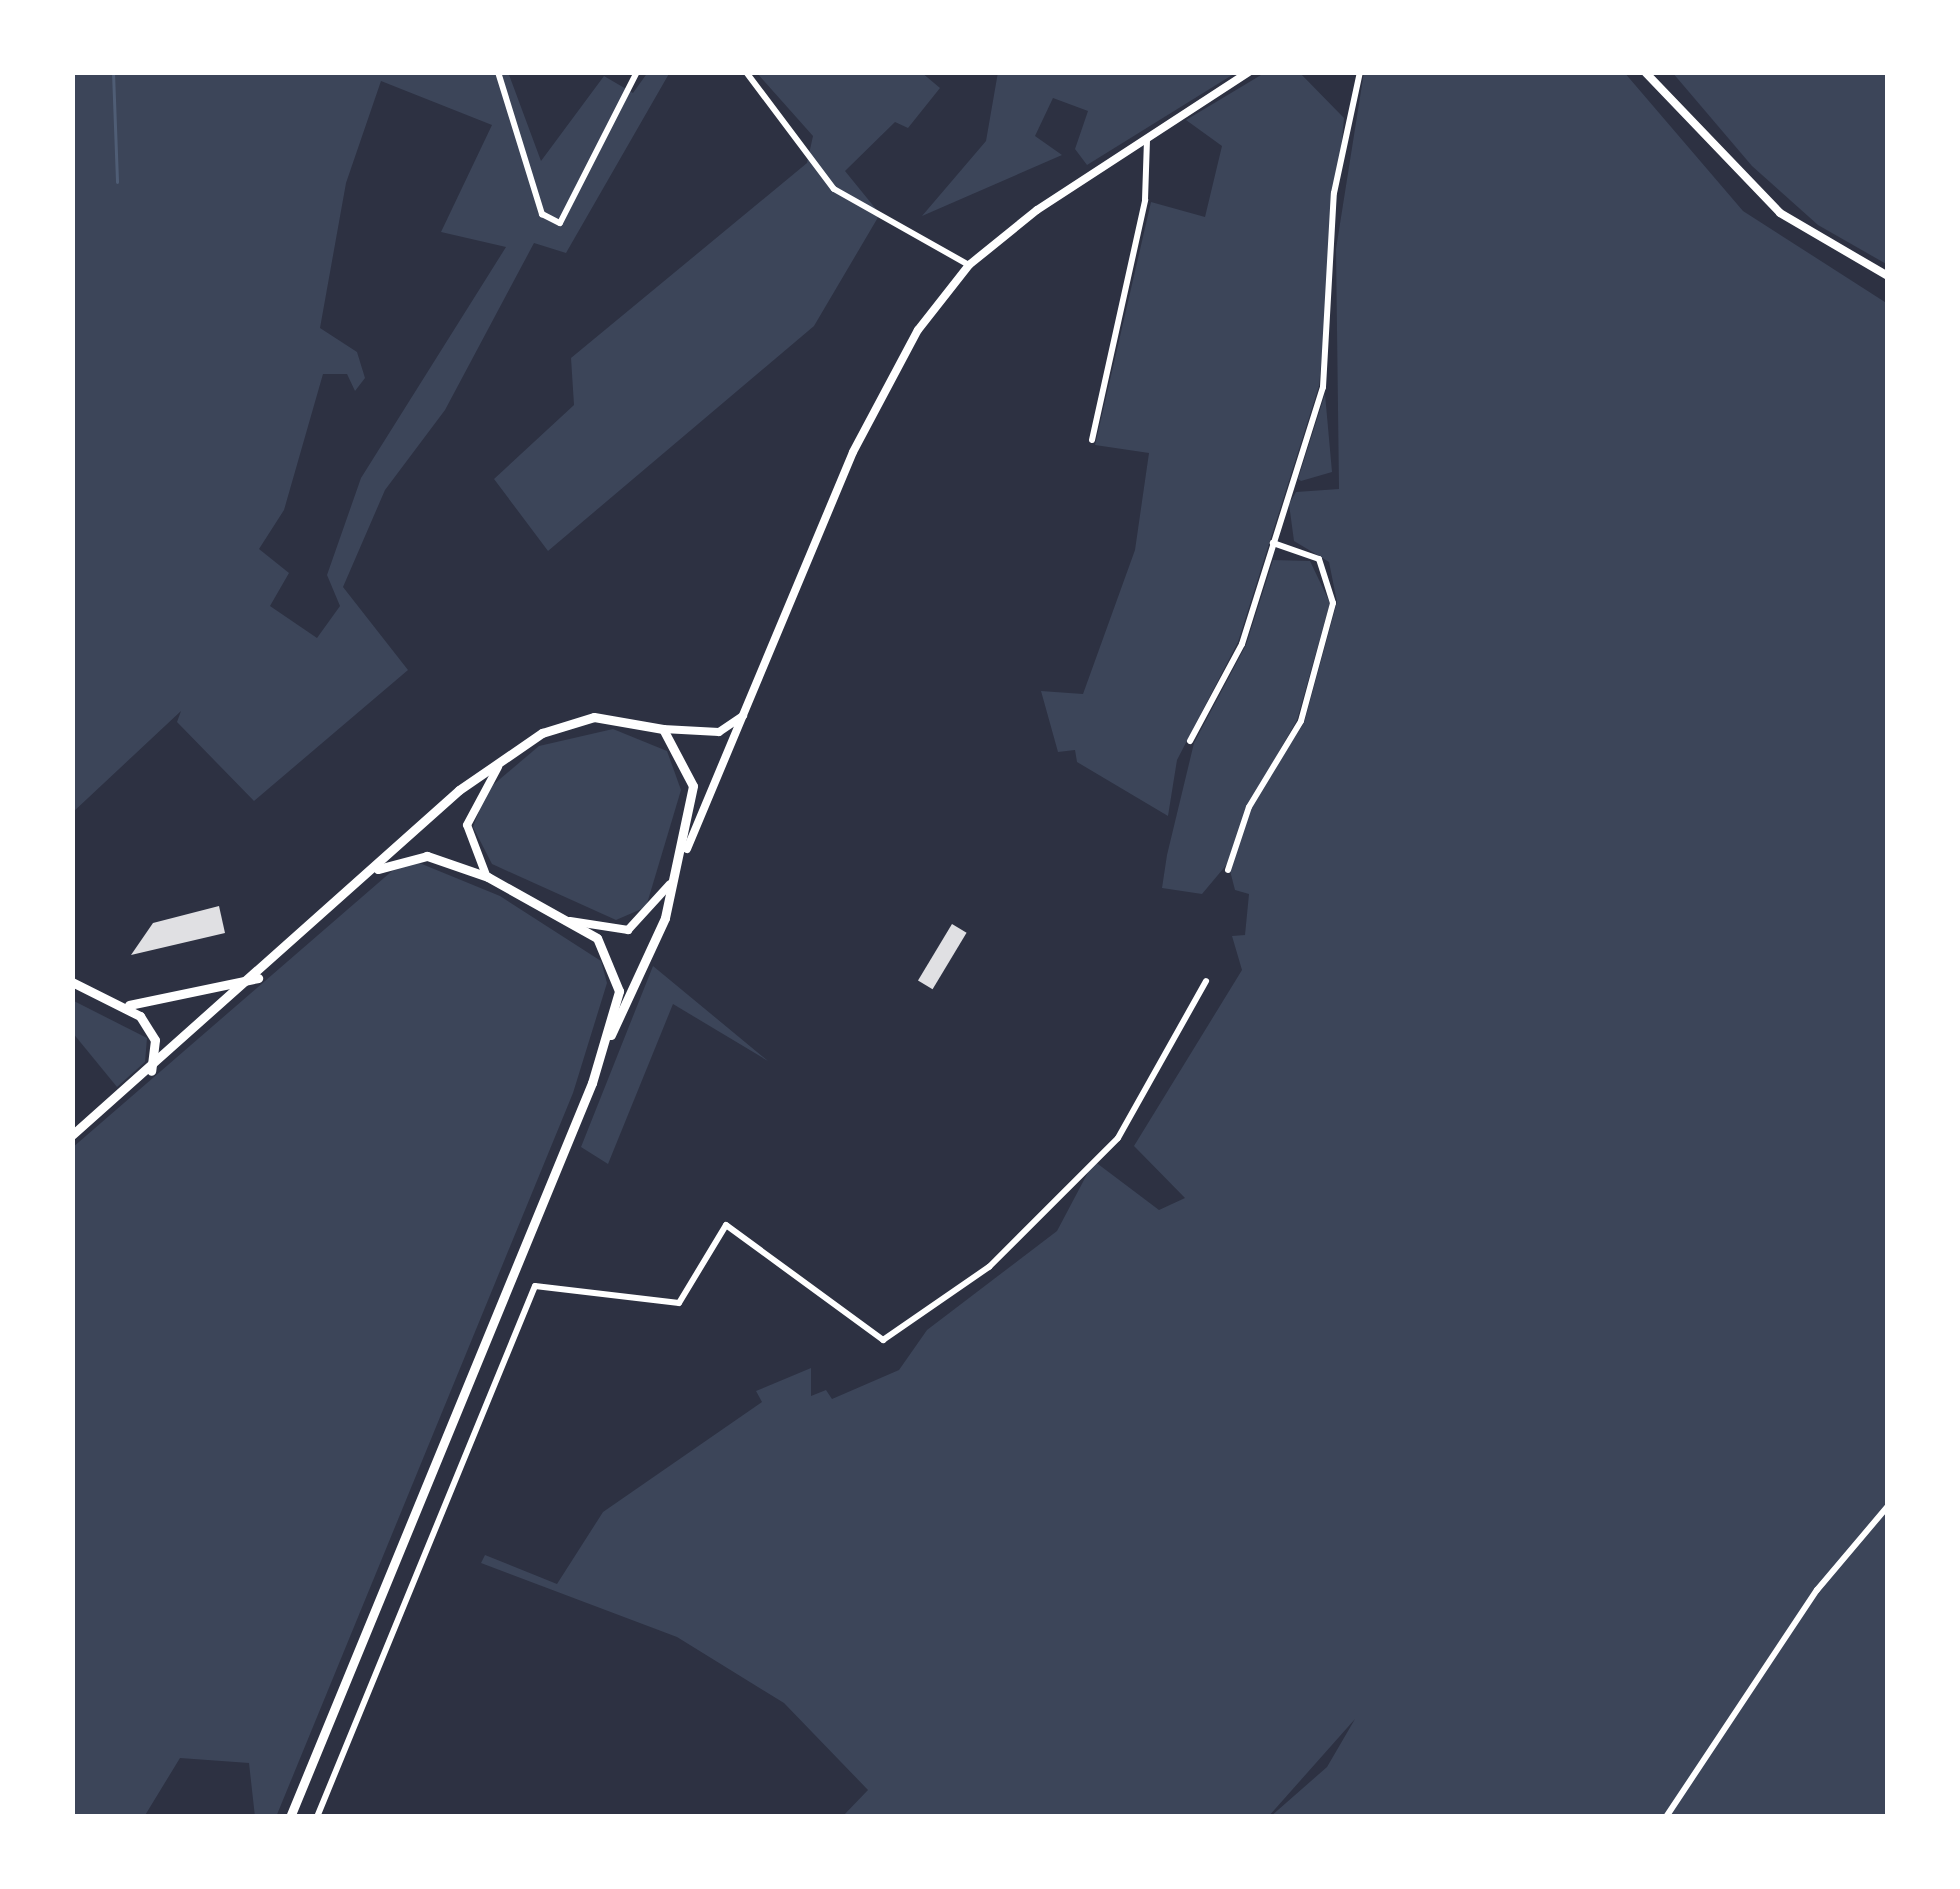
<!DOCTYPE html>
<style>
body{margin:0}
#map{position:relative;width:1960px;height:1889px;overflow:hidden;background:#2d3142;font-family:"Golos Text",sans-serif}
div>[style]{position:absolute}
.green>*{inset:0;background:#3c4559}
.stream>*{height:3px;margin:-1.5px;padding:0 1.5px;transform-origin:1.5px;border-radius:1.5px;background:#4f5d75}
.building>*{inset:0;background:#e0e0e3;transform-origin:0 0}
.minor>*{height:6px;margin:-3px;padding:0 3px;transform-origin:3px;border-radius:3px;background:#fff}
.tertiary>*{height:8px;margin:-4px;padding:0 4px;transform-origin:4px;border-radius:4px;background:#fff}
.primary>*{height:9px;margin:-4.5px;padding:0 4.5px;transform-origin:4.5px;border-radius:4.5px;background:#fff}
span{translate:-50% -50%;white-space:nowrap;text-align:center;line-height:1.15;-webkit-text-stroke:12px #fff;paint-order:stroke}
.frame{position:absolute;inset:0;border:75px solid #fff;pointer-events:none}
</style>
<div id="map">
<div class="green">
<i style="clip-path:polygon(evenodd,72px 72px,508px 72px,541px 161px,604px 76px,633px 93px,648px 72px,670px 72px,566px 253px,534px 243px,445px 410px,385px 490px,343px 587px,408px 670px,254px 801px,177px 722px,181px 711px,72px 813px,72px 72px,381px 81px,492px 125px,441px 232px,506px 247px,361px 478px,327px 575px,340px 606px,317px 638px,270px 606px,289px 573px,259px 549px,284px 510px,323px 374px,347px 374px,355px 391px,365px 378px,357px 352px,320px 328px,346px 183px,381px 81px)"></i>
<i style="clip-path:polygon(756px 72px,921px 72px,940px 88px,908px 128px,895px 122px,845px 171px,880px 214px,814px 326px,548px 551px,494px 479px,574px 405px,571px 358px,807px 163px,813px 136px)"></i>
<i style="clip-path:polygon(998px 72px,1237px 72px,1087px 165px,1075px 149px,1088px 111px,1053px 98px,1035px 136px,1062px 155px,922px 216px,986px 141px)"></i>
<i style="clip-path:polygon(1266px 72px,1299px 72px,1344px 118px,1319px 386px,1238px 642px,1177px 760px,1168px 816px,1077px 762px,1075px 750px,1058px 752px,1041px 691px,1083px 694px,1135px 550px,1149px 453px,1095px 445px,1151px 202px,1205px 217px,1222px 146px,1186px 120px)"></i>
<i style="clip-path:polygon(1364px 72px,1624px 72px,1743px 211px,1888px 304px,1888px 1817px,1270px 1817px,1327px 1767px,1355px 1719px,1268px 1817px,842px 1817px,868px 1790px,784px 1703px,677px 1637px,481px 1563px,485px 1555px,557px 1584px,603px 1512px,762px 1402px,756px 1391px,811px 1368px,811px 1396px,826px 1390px,832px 1399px,899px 1370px,927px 1330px,1057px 1231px,1094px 1161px,1159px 1210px,1185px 1198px,1134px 1146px,1242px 970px,1232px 936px,1245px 935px,1249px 894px,1235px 890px,1228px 863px,1202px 894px,1162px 888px,1167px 855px,1194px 743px,1246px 645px,1273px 560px,1310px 561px,1330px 603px,1297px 720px,1243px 815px,1304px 723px,1337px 602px,1329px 562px,1294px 541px,1289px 504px,1296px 492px,1339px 489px,1336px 249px)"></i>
<i style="clip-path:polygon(1672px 72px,1888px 72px,1888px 265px,1818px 225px,1752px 166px)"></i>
<i style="clip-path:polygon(1325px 394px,1332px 472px,1301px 481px,1298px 479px)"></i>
<i style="clip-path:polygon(613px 729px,667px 751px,681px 790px,646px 907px,616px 920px,492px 864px,473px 827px,487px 790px,539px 746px)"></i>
<i style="clip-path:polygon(417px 862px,500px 896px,601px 961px,607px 983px,573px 1093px,276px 1817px,255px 1817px,249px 1763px,180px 1758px,144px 1817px,72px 1817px,72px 1148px,392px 871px)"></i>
<i style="clip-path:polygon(653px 966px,768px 1061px,673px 1004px,608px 1164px,581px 1147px)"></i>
<i style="clip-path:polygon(72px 1000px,147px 1038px,145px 1062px,117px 1087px,72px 1032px)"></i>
</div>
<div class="stream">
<i style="left:113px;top:72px;width:110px;rotate:87.9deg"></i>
</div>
<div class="building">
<i style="clip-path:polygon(219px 906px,225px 933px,131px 955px,153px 923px)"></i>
<i style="left:952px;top:924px;width:17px;height:66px;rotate:31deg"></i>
</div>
<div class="minor">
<i style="left:498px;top:72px;width:149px;rotate:72.8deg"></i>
<i style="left:542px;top:214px;width:20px;rotate:27deg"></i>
<i style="left:560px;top:223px;width:169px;rotate:-63deg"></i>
<i style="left:746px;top:72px;width:146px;rotate:53.1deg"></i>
<i style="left:834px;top:189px;width:155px;rotate:29.4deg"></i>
<i style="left:1092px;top:440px;width:246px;rotate:-77.5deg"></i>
<i style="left:1145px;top:200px;width:60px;rotate:-88.1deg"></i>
<i style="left:1190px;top:741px;width:110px;rotate:-61.8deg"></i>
<i style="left:1242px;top:644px;width:269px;rotate:-72.5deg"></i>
<i style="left:1323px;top:387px;width:194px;rotate:-86.8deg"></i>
<i style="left:1334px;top:193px;width:124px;rotate:-77.9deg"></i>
<i style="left:1228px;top:870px;width:66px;rotate:-71.6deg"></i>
<i style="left:1249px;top:807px;width:100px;rotate:-58.8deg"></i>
<i style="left:1301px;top:721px;width:122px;rotate:-74.8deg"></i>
<i style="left:1333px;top:603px;width:46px;rotate:-107.7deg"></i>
<i style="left:1319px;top:559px;width:49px;rotate:-160.8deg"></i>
<i style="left:317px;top:1817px;width:574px;rotate:-67.68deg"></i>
<i style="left:535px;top:1286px;width:145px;rotate:6.7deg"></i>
<i style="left:679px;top:1303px;width:91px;rotate:-58.9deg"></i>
<i style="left:726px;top:1225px;width:195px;rotate:36.2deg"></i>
<i style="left:883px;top:1340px;width:129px;rotate:-34.6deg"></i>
<i style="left:989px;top:1267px;width:182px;rotate:-45deg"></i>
<i style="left:1118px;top:1138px;width:180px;rotate:-60.7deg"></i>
<i style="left:1666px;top:1817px;width:273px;rotate:-56.4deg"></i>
<i style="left:1817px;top:1590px;width:110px;rotate:-49.8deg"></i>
</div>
<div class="tertiary">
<i style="left:1645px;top:72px;width:195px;rotate:46.2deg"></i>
<i style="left:1780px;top:213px;width:125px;rotate:30.3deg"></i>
<i style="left:663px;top:729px;width:56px;rotate:3.1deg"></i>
<i style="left:719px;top:732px;width:29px;rotate:-34deg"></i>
<i style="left:687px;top:849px;width:430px;rotate:-67.3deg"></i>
<i style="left:853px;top:452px;width:138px;rotate:-62deg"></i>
<i style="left:918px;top:330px;width:83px;rotate:-51.9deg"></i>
<i style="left:969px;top:265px;width:87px;rotate:-39deg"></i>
<i style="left:1037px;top:210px;width:253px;rotate:-33.1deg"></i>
<i style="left:486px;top:875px;width:53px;rotate:-110.8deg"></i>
<i style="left:467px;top:825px;width:66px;rotate:-61.9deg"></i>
<i style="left:570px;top:921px;width:59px;rotate:8.8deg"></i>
<i style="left:628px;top:930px;width:62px;rotate:-47.6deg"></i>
</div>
<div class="primary">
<i style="left:72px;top:982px;width:76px;rotate:26.6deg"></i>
<i style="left:140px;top:1016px;width:28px;rotate:58deg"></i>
<i style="left:155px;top:1040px;width:31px;rotate:97deg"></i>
<i style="left:129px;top:1005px;width:132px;rotate:-11.8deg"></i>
<i style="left:72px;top:1135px;width:518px;rotate:-41.72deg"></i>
<i style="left:459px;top:790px;width:101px;rotate:-34.5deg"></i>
<i style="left:542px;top:733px;width:54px;rotate:-17.1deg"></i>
<i style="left:594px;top:717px;width:70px;rotate:9.9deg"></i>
<i style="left:663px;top:729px;width:64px;rotate:62.2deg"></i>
<i style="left:693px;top:786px;width:135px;rotate:102deg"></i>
<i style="left:665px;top:918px;width:129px;rotate:114.8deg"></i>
<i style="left:290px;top:1817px;width:794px;rotate:-67.64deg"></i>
<i style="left:592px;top:1083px;width:96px;rotate:-73.6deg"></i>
<i style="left:619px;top:991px;width:57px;rotate:-112.5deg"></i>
<i style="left:597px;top:938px;width:125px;rotate:-150.8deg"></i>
<i style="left:488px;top:877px;width:65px;rotate:-161deg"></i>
<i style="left:427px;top:856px;width:51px;rotate:165.1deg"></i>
</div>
<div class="frame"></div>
</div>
